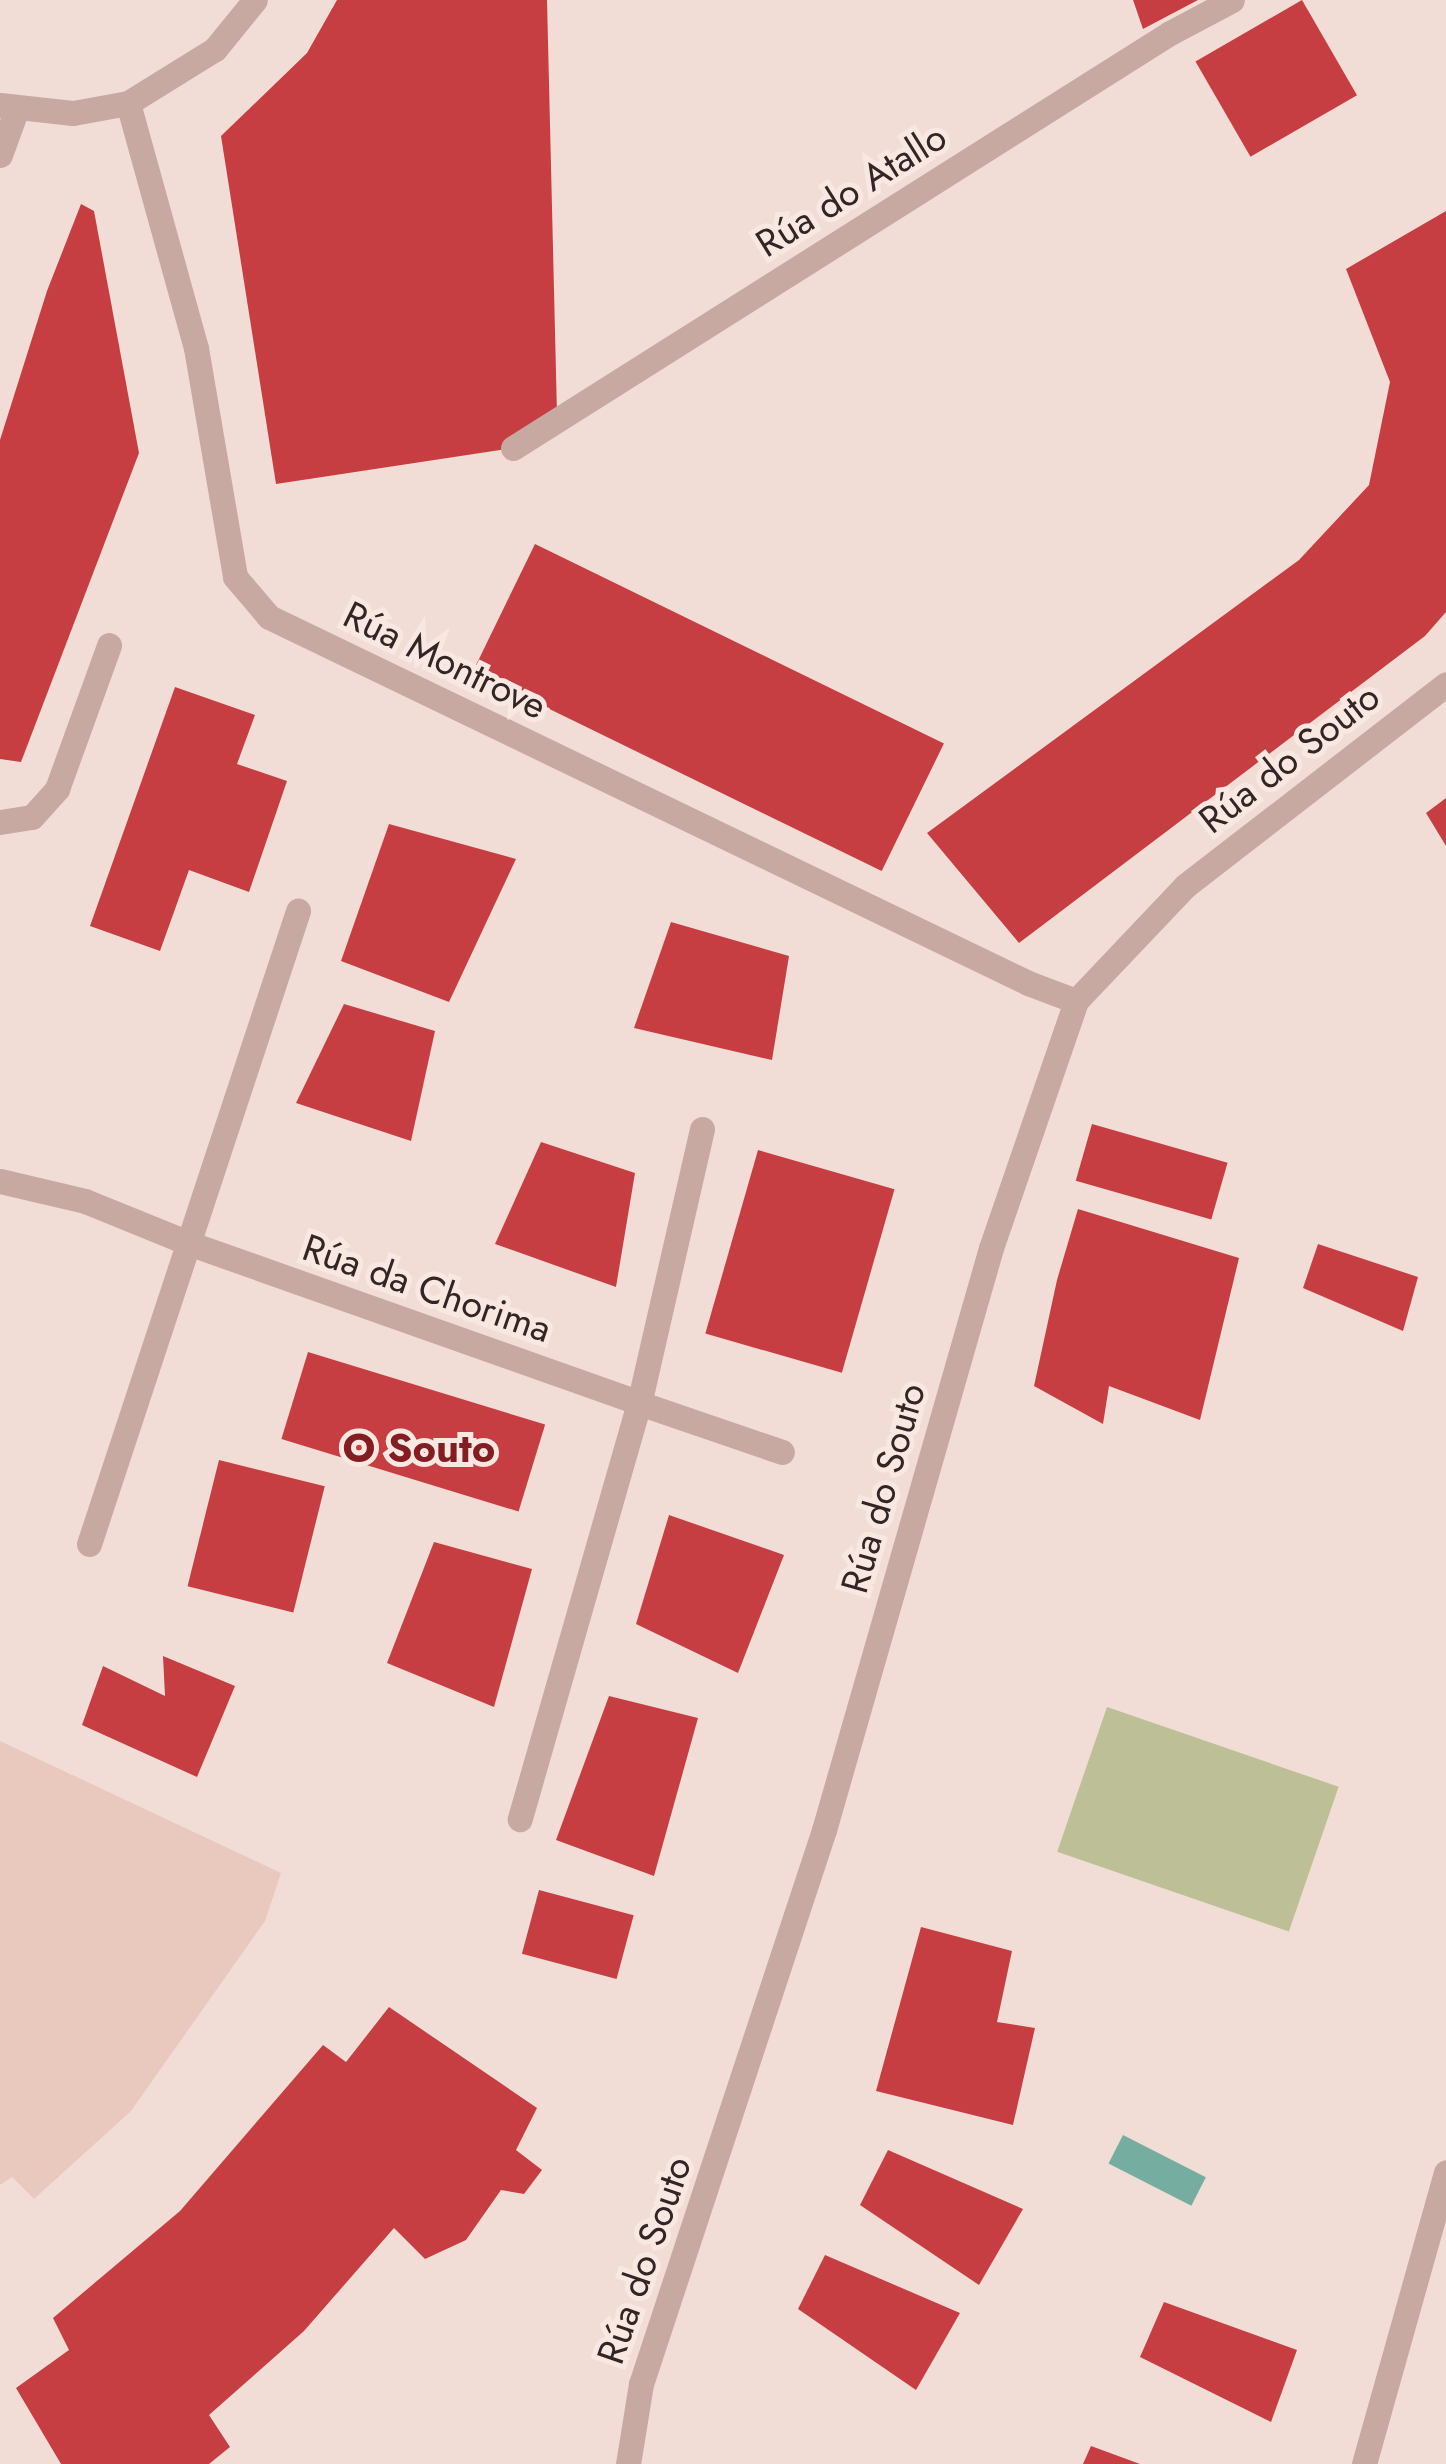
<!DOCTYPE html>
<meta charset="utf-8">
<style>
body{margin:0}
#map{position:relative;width:1446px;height:2464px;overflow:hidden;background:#f1ddd6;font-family:Jost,sans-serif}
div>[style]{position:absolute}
.green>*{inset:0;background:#bdbf96;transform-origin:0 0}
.plaza>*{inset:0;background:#e9c9bd}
.water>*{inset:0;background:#75aea0;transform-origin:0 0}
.building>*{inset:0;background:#c73e42;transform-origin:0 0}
.service>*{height:25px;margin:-12.5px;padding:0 12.5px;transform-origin:12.5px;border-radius:12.5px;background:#c8a9a2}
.minor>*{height:25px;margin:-12.5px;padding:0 12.5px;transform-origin:12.5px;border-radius:12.5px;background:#c8a9a2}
.tertiary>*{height:25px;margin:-12.5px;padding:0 12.5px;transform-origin:12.5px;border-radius:12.5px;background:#c8a9a2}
span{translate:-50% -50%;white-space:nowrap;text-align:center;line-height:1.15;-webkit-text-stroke:10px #f9e8e2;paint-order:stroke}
.street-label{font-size:38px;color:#332525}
.neighbourhood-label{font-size:40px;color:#831d21;font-weight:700}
</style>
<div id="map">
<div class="green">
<i style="left:1107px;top:1707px;width:245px;height:153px;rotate:19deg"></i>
</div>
<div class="plaza">
<i style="clip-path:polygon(0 1741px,281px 1873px,265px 1921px,131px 2111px,34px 2199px,12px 2177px,0 2185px)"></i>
</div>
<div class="water">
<i style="left:1123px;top:2135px;width:93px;height:32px;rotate:27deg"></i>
</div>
<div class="building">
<i style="clip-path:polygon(337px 0,547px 0,557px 414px,513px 448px,276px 484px,221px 136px,307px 53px)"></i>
<i style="clip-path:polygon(1133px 0,1198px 0,1143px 29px)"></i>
<i style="left:1302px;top:0;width:110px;height:123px;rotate:60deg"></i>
<i style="clip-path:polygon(81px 204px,94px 211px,139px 453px,21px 762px,0 759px,0 440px,47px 291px)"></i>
<i style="clip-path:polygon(1446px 211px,1446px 612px,1425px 636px,1019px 943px,927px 833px,1299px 560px,1369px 485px,1390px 382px,1346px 269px)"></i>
<i style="left:535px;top:544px;width:455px;height:142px;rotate:26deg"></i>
<i style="clip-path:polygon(175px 687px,255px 715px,237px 764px,287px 781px,249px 892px,189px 870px,160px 951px,90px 926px)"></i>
<i style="clip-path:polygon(1446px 798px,1446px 846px,1426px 813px)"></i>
<i style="clip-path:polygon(389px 824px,516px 859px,449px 1002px,341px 961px)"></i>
<i style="clip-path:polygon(671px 922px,789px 956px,772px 1060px,634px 1028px)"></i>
<i style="clip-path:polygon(344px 1004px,435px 1031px,411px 1141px,296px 1103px)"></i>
<i style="left:1092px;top:1124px;width:141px;height:59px;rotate:16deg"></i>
<i style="clip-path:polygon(541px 1142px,635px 1173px,616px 1287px,495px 1244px)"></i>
<i style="left:758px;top:1150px;width:142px;height:191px;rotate:16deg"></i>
<i style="clip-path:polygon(1078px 1209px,1239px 1258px,1200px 1420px,1109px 1386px,1103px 1424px,1034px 1386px,1057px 1280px)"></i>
<i style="clip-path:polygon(1318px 1244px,1418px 1277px,1403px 1331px,1303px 1288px)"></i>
<i style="left:308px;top:1352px;width:248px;height:91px;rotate:17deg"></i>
<i style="left:219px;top:1460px;width:109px;height:130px;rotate:14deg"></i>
<i style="clip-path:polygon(669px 1515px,784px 1555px,738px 1673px,636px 1624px)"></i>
<i style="clip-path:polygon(434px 1542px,532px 1569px,494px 1707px,387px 1663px)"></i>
<i style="clip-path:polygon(163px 1656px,235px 1686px,197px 1777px,82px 1725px,103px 1666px,165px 1696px)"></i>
<i style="clip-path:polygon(609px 1696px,698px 1718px,654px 1876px,556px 1840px)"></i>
<i style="left:539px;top:1890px;width:98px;height:66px;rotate:15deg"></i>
<i style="clip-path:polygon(921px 1927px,1012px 1951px,997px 2022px,1035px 2028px,1013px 2125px,876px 2091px)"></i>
<i style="clip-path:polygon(389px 2007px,537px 2108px,516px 2150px,542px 2170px,524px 2194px,501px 2190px,466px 2240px,425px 2259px,394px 2228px,304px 2331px,209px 2415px,230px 2447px,209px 2464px,61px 2464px,16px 2388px,69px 2350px,53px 2318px,180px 2211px,323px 2045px,346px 2062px)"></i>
<i style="clip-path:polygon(888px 2150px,1023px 2209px,979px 2285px,860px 2205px)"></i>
<i style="clip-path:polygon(825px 2255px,960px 2313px,916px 2390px,798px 2309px)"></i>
<i style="clip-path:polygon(1164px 2302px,1297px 2350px,1271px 2422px,1140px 2357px)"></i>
<i style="clip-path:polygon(1091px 2446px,1140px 2464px,1083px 2464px)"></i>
</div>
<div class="service">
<i style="left:513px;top:448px;width:777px;rotate:-32.28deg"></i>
<i style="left:1170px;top:33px;width:70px;rotate:-28deg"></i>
</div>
<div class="minor">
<i style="left:128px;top:103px;width:254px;rotate:74.5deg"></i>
<i style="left:196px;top:348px;width:232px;rotate:80.3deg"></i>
<i style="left:235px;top:577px;width:52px;rotate:49.6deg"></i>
<i style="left:269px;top:617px;width:843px;rotate:25.74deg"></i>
<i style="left:1028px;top:983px;width:51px;rotate:20.6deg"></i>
<i style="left:0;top:105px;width:73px;rotate:6.3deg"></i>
<i style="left:73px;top:113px;width:56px;rotate:-10.3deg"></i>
<i style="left:128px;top:103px;width:102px;rotate:-31.8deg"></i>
<i style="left:215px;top:49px;width:63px;rotate:-50.8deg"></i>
<i style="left:0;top:155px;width:50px;rotate:-70.1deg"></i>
<i style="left:0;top:822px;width:32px;rotate:-9deg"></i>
<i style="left:32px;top:817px;width:38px;rotate:-48deg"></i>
<i style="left:57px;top:789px;width:153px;rotate:-70.1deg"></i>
<i style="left:702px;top:1129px;width:281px;rotate:102.9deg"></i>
<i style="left:639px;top:1403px;width:151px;rotate:18.9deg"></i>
<i style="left:0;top:1181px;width:87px;rotate:13.2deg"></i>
<i style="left:85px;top:1201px;width:114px;rotate:22.1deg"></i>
<i style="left:191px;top:1244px;width:475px;rotate:19.5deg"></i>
<i style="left:639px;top:1403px;width:433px;rotate:106deg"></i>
<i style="left:89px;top:1544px;width:667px;rotate:-71.73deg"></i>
<i style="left:1364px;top:2464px;width:303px;rotate:-74.3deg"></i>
</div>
<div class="tertiary">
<i style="left:628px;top:2464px;width:81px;rotate:-80.8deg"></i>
<i style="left:641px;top:2384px;width:583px;rotate:-71.72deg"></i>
<i style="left:824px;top:1830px;width:605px;rotate:-73.99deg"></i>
<i style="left:991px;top:1248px;width:261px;rotate:-71deg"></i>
<i style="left:1076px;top:1001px;width:158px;rotate:-46.5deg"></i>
<i style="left:1185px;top:886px;width:330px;rotate:-37.7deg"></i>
</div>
<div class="street-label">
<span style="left:851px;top:190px;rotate:-32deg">Rúa do Atallo</span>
<span style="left:445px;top:660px;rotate:26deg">Rúa Montrove</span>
<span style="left:1289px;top:758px;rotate:-38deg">Rúa do Souto</span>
<span style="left:427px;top:1288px;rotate:19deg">Rúa da Chorima</span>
<span style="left:883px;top:1488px;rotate:-74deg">Rúa do Souto</span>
<span style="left:644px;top:2260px;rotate:-71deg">Rúa do Souto</span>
</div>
<div class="neighbourhood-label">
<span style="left:419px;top:1448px">O Souto</span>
</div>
</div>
